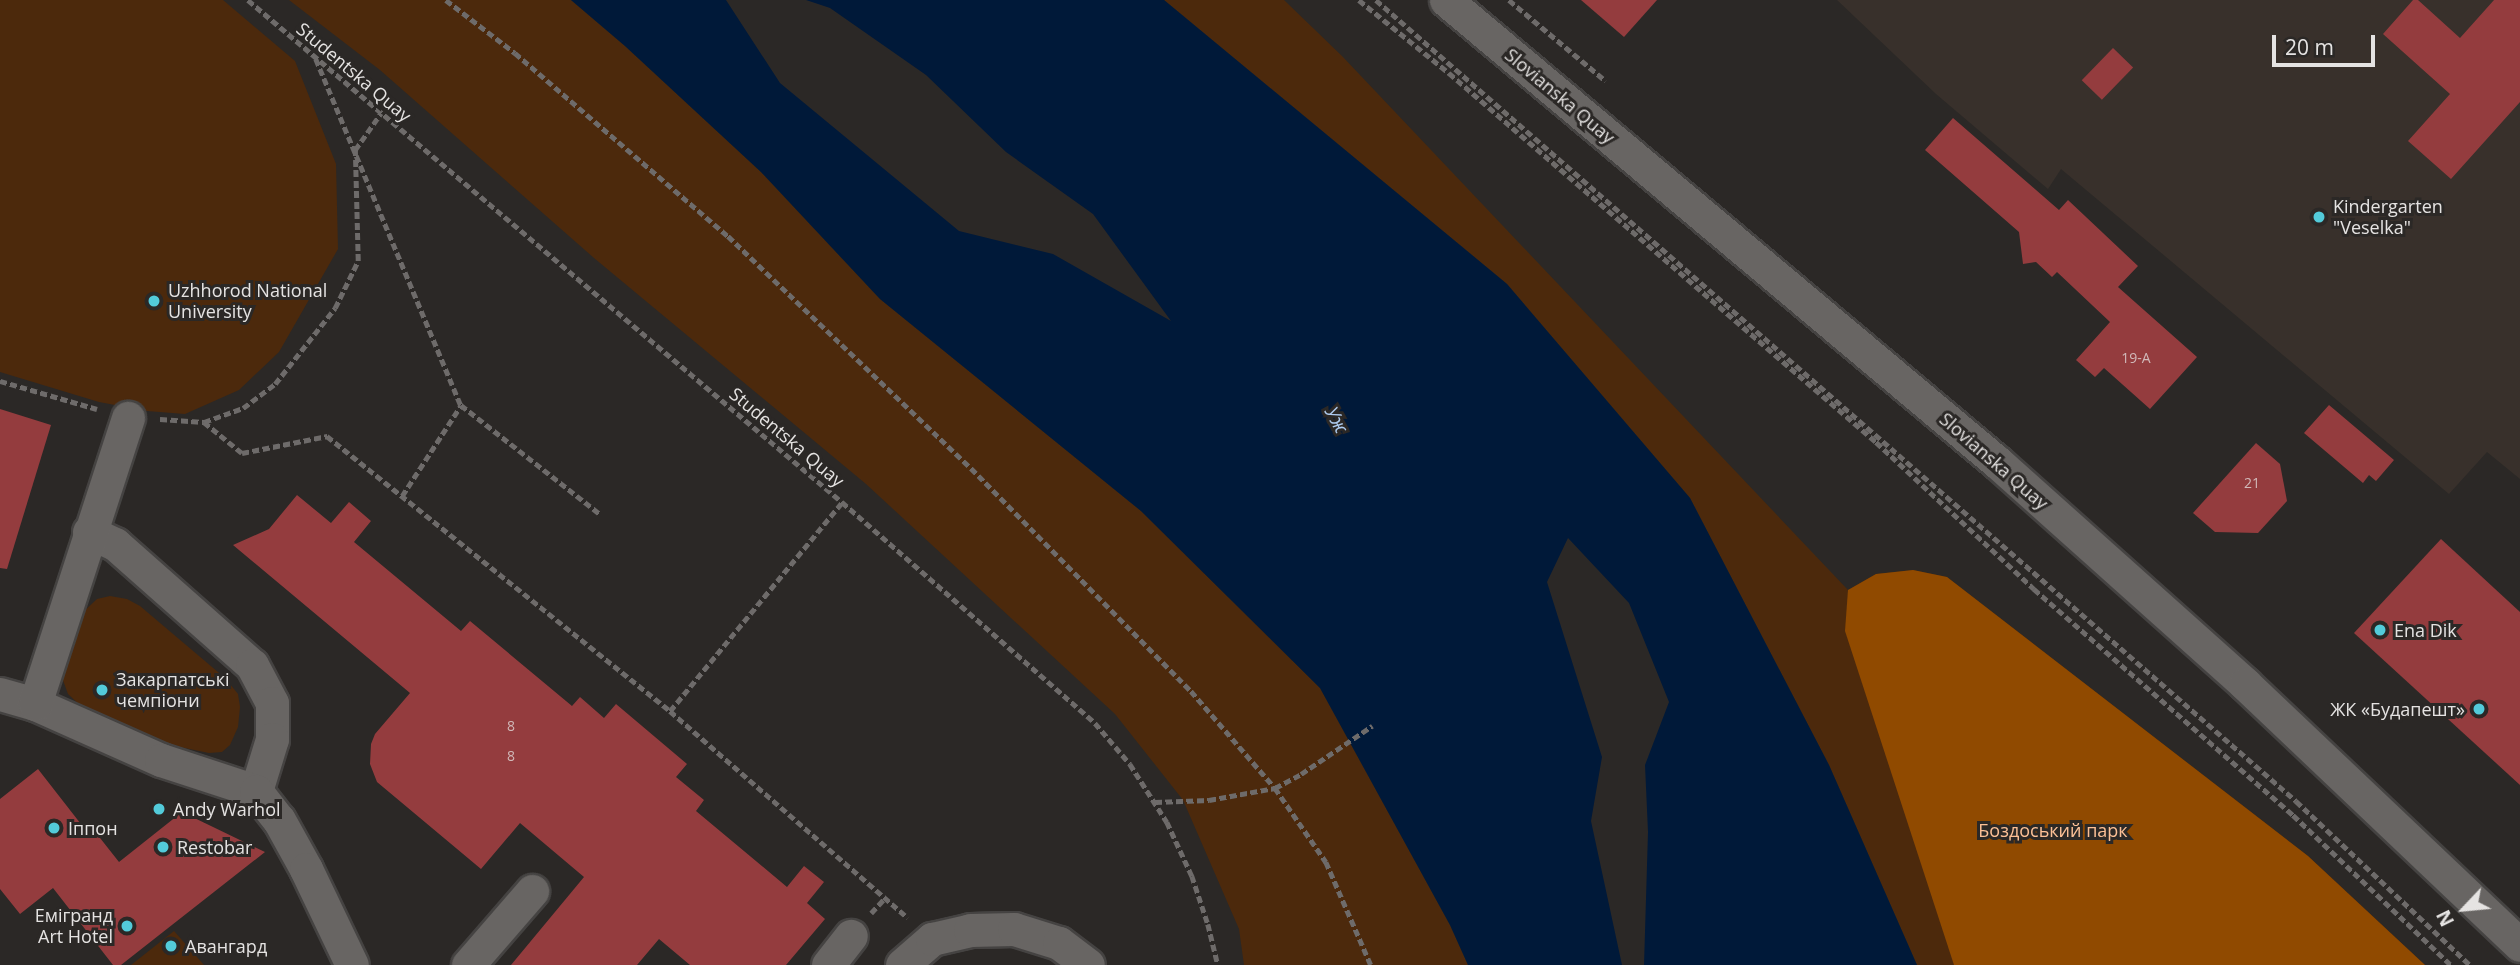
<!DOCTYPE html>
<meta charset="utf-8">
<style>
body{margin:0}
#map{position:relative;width:2520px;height:965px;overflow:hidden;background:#2b2826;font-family:"Open Sans",sans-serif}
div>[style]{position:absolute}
.built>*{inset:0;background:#38302b}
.green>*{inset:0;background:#4c290c}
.forest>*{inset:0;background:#904a00}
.water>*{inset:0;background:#001939}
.building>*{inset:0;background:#943c3e;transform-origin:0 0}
.path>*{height:4.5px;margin-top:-2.25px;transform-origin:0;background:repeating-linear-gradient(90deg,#6e6b6a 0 7px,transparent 0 10.5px)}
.roads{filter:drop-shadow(2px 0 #454342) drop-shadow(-2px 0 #454342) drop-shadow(0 2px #454342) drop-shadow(0 -2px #454342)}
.minor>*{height:33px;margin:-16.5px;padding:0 16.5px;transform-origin:16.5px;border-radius:16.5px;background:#686563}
.dots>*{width:19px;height:19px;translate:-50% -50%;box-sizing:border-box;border:4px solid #2b2826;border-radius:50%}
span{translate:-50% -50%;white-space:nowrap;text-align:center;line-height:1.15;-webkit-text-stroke:6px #2b2826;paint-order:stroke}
.number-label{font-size:14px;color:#d1b9b9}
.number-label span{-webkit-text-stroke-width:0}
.street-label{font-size:18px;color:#e5e3e2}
.poi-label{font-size:18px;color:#e5e3e2}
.left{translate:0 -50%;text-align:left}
.right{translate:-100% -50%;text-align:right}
.park-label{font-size:18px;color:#fcc096}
.water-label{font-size:19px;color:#aecbef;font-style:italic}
.north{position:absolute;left:2429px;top:874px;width:70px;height:70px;-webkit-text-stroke:5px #2b2826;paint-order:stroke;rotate:244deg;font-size:19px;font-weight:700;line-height:28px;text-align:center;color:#e5e3e2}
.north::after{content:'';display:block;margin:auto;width:24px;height:32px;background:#e5e3e2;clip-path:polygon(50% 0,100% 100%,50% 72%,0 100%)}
.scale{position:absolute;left:2272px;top:35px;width:103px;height:32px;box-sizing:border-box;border:4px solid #e5e3e2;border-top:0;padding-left:9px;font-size:21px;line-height:24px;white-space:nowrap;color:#e5e3e2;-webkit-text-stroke:5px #2b2826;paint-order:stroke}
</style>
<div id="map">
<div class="built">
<i style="clip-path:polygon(1837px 0,2520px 0,2520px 479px,2487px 452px,2449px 494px,2061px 169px,2048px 189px,1936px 94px)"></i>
</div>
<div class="green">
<i style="clip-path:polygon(0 0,223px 0,295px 61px,336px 164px,338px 249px,279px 352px,239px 390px,185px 414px,147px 411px,99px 402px,0 372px)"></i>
<i style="clip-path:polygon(289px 0,571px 0,625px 46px,761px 172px,880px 299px,1141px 511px,1320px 688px,1450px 925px,1468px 965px,1244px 965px,1239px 929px,1183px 800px,1115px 714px,866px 484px,594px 258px,380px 70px)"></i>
<i style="clip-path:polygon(1164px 0,1284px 0,1342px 56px,1848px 590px,1876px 574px,1913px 570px,1947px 577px,2308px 856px,2425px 965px,1917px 965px,1829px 765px,1690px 498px,1507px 284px)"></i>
<i style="clip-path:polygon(110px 596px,127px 599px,140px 606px,225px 678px,238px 694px,240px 707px,238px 727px,230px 745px,222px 752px,209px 753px,170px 745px,88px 713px,68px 694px,60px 672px,81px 614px,97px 599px)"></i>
<i style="clip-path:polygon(174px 931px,204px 965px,131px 965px)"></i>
</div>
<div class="forest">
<i style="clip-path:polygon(1913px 570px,1947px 577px,2308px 856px,2425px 965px,1954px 965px,1845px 631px,1848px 590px,1876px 574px)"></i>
</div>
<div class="water">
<i style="clip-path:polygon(571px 0,726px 0,780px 83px,959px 231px,1053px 254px,1171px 321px,1093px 214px,1006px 152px,926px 75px,830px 8px,806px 0,1164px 0,1507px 284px,1690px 498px,1829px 765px,1917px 965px,1644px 965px,1648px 832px,1645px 765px,1669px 702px,1629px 603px,1568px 538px,1547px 582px,1602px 757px,1591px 821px,1622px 965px,1468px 965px,1450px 925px,1320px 688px,1141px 511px,880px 299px,761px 172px,625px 46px)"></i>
</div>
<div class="building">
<i style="clip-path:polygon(1581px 0,1657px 0,1624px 37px)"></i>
<i style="clip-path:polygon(2413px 0,2418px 0,2460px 38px,2494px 0,2520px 0,2520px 102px,2451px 179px,2408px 141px,2450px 94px,2383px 34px)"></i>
<i style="left:2113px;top:48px;width:28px;height:45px;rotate:44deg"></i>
<i style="clip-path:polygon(1953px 118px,2059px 210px,2068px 200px,2138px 266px,2118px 287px,2197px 357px,2150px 409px,2104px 368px,2095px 377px,2076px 360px,2110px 322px,2057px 272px,2052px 277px,2036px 262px,2023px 264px,2019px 232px,1925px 150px)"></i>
<i style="clip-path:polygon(2329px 405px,2394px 460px,2376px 481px,2369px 475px,2363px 483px,2304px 433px)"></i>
<i style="clip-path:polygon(0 409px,51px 425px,7px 569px,0 568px)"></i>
<i style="clip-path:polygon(2256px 443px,2280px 464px,2287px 501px,2258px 533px,2215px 532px,2193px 513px)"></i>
<i style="clip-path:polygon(297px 495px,331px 523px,349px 502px,371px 521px,354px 542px,461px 631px,470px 621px,572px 706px,580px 697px,604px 718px,616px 704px,687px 764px,676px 777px,704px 800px,696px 811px,787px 887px,804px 866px,824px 882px,807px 903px,825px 919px,786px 965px,690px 965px,659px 939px,637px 965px,511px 965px,584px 877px,520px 823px,481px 869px,377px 782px,370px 764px,371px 744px,375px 734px,410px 693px,233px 545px,269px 529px)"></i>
<i style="clip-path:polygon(2441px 539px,2520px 612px,2520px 785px,2354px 633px)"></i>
<i style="clip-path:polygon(38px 769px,84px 828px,89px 824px,119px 862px,182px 812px,265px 852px,121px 965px,113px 965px,53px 888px,20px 914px,0 889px,0 799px)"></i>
</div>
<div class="path">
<i style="left:248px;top:0;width:778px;rotate:40.2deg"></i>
<i style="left:842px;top:502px;width:336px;rotate:41.1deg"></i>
<i style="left:1095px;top:723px;width:54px;rotate:49.5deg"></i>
<i style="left:1130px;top:764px;width:69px;rotate:57.5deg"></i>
<i style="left:1167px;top:822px;width:60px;rotate:65.2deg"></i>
<i style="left:1192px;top:876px;width:51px;rotate:71.6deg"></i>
<i style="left:1208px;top:924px;width:42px;rotate:76.3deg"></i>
<i style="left:446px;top:0;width:87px;rotate:37.5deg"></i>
<i style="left:515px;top:53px;width:281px;rotate:40.7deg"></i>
<i style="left:728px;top:236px;width:336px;rotate:43.7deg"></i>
<i style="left:971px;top:468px;width:313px;rotate:45.4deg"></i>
<i style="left:1191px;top:691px;width:128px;rotate:49.1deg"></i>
<i style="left:1275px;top:788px;width:90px;rotate:55.4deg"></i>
<i style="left:1326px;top:862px;width:112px;rotate:66.4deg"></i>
<i style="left:1359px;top:0;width:116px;rotate:39deg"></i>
<i style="left:1449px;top:73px;width:564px;rotate:40.83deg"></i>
<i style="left:1876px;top:442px;width:216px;rotate:42.9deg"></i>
<i style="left:2034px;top:589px;width:344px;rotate:41.1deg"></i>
<i style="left:2293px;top:815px;width:218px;rotate:43.5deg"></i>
<i style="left:1376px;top:0;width:1220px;rotate:41.04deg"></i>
<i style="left:2296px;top:801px;width:239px;rotate:43.3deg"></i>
<i style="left:1509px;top:0;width:126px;rotate:39.9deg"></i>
<i style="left:316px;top:59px;width:375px;rotate:67.3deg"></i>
<i style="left:461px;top:405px;width:177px;rotate:38.1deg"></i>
<i style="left:0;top:381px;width:101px;rotate:16.1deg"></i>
<i style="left:160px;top:419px;width:44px;rotate:3.9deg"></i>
<i style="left:204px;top:422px;width:41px;rotate:-19.7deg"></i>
<i style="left:243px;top:408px;width:40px;rotate:-37deg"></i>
<i style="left:275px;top:384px;width:97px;rotate:-51.7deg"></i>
<i style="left:335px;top:308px;width:52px;rotate:-63.9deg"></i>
<i style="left:358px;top:261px;width:111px;rotate:-91.5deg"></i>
<i style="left:355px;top:150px;width:45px;rotate:-54.9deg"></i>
<i style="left:204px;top:422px;width:49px;rotate:39.2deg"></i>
<i style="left:242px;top:453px;width:87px;rotate:-11.3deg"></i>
<i style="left:327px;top:436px;width:440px;rotate:38.7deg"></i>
<i style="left:670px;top:711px;width:315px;rotate:41deg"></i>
<i style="left:402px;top:496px;width:108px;rotate:-57deg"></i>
<i style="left:670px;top:711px;width:271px;rotate:-50.5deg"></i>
<i style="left:1155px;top:802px;width:54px;rotate:-2.1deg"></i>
<i style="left:1209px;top:800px;width:67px;rotate:-10.3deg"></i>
<i style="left:1275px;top:788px;width:30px;rotate:-28deg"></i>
<i style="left:1301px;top:774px;width:86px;rotate:-34.1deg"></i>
<i style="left:871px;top:913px;width:21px;rotate:-47deg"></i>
</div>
<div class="roads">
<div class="minor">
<i style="left:1446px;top:0;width:719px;rotate:39.98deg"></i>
<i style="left:1997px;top:462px;width:333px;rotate:41.8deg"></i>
<i style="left:2245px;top:684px;width:379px;rotate:43.5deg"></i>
<i style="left:89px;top:532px;width:29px;rotate:25deg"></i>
<i style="left:115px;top:544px;width:183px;rotate:41.5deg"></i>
<i style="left:252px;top:665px;width:43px;rotate:62.2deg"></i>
<i style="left:272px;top:703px;width:36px;rotate:90deg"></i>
<i style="left:272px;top:739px;width:54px;rotate:107.1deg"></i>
<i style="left:0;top:694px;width:36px;rotate:16deg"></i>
<i style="left:35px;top:704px;width:138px;rotate:24deg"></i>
<i style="left:161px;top:760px;width:100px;rotate:18.1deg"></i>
<i style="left:256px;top:791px;width:37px;rotate:52deg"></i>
<i style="left:279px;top:820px;width:56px;rotate:61.1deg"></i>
<i style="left:306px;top:869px;width:106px;rotate:64.4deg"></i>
<i style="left:35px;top:704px;width:301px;rotate:-72deg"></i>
<i style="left:468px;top:965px;width:98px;rotate:-49.1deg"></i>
<i style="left:828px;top:965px;width:37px;rotate:-52deg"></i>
<i style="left:902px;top:965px;width:40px;rotate:-41deg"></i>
<i style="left:932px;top:939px;width:39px;rotate:-13deg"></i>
<i style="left:970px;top:930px;width:44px;rotate:-1.3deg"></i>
<i style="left:1014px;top:929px;width:47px;rotate:17.3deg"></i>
<i style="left:1059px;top:943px;width:36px;rotate:37deg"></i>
</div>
</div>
<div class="dots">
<i style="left:2319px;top:217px;background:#53cbda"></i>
<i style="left:154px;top:301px;background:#53cbda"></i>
<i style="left:2380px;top:630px;background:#53cbda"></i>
<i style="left:102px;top:690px;background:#53cbda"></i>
<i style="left:2479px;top:709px;background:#53cbda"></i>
<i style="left:159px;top:809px;background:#53cbda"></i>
<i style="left:54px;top:828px;background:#53cbda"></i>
<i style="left:163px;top:847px;background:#53cbda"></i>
<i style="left:127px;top:926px;background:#53cbda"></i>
<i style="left:171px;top:946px;background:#53cbda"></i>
</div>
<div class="number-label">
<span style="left:2136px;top:358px">19-А</span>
<span style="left:2252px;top:483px">21</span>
<span style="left:511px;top:726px">8</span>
<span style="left:511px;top:756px">8</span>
</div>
<div class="street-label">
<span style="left:354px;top:72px;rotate:40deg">Studentska Quay</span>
<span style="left:1560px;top:96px;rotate:40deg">Slovianska Quay</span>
<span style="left:787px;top:437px;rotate:40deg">Studentska Quay</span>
<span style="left:1994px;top:461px;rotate:41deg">Slovianska Quay</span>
</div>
<div class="poi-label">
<span class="left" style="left:2333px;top:217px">Kindergarten<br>"Veselka"</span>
<span class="left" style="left:168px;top:301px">Uzhhorod National<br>University</span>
<span class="left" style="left:2394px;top:630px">Ena Dik</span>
<span class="left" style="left:116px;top:690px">Закарпатські<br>чемпіони</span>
<span class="right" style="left:2465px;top:709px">ЖК «Будапешт»</span>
<span class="left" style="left:173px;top:809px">Andy Warhol</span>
<span class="left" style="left:68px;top:828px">Іппон</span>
<span class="left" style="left:177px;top:847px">Restobar</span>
<span class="right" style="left:113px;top:926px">Емігранд<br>Art Hotel</span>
<span class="left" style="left:185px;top:946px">Авангард</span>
</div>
<div class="park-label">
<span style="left:2053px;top:830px">Боздоський парк</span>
</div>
<div class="water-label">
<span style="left:1336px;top:420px;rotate:61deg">Уж</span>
</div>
<div class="north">N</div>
<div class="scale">20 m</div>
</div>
